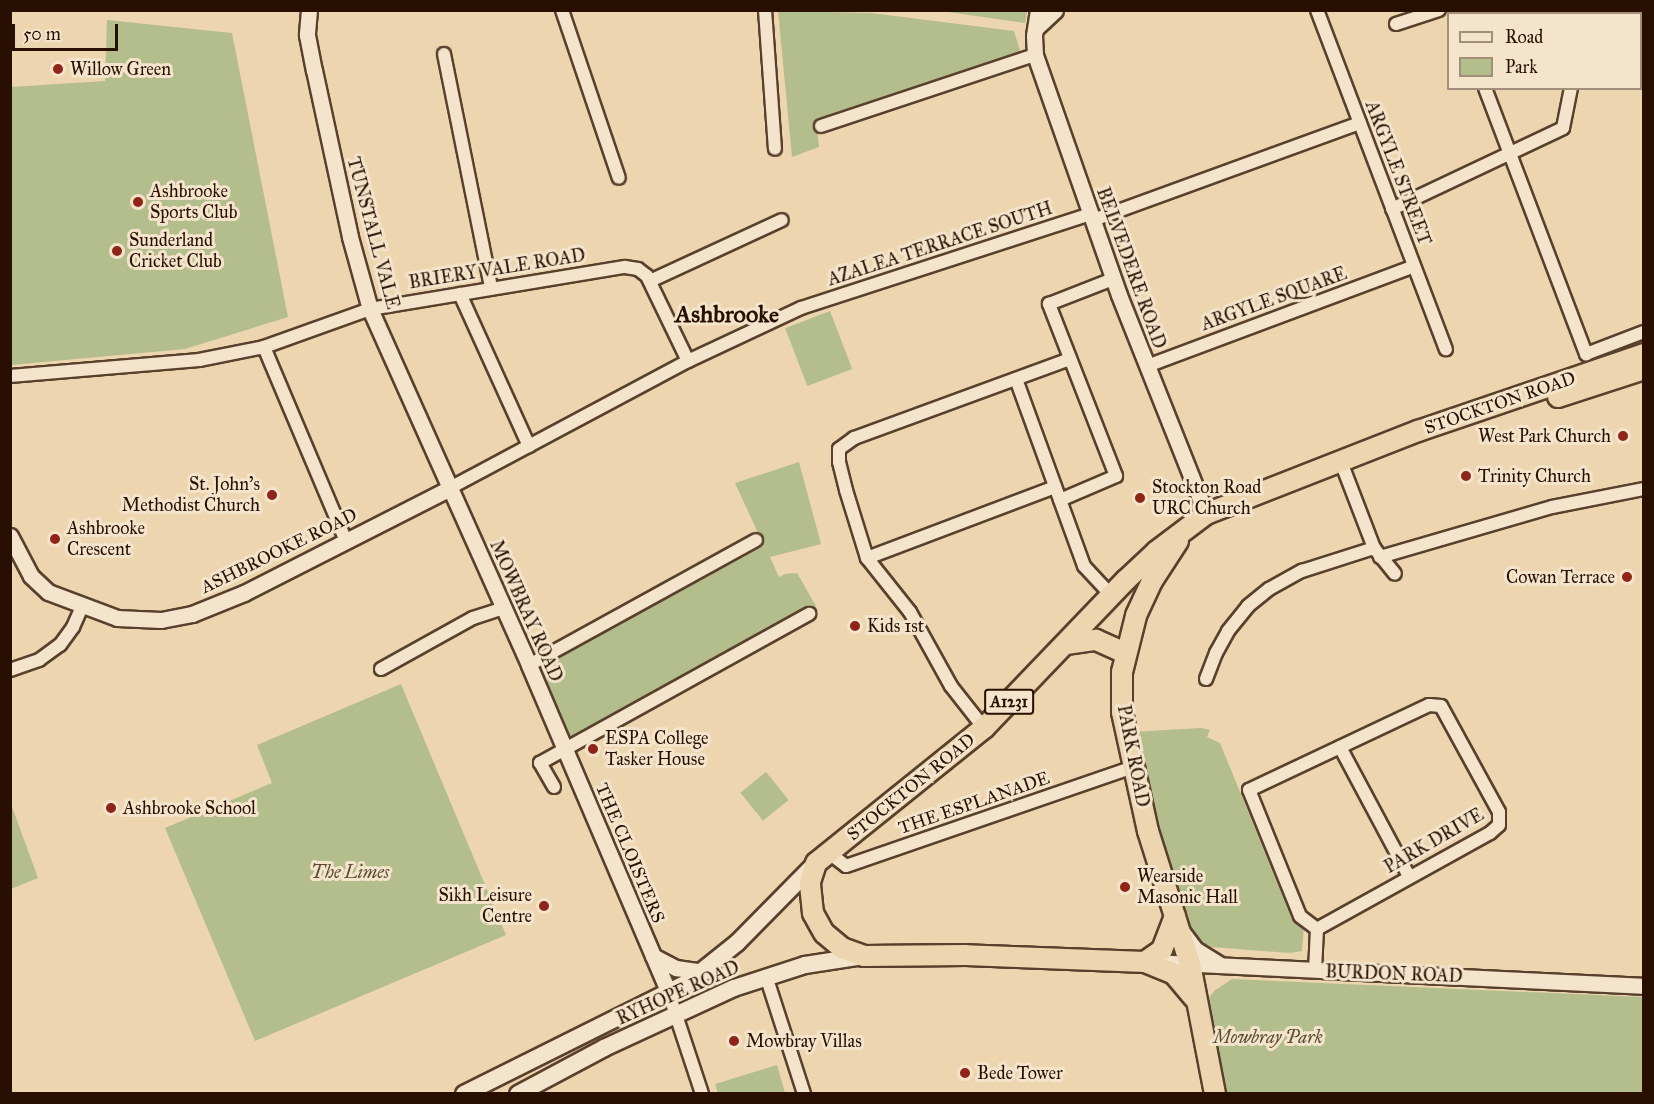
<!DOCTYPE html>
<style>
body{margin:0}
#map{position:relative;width:1654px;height:1104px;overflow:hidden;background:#edd5af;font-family:"IM FELL Great Primer",serif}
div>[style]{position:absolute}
.green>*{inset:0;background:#b4be8d;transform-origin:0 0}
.roads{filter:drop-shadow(2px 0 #59402c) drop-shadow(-2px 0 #59402c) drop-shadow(0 2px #59402c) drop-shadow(0 -2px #59402c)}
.minor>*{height:12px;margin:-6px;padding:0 6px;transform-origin:6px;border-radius:6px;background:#f3e4cb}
.tertiary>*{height:15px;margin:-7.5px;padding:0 7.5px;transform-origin:7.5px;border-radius:7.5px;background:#f3e4cb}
.secondary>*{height:16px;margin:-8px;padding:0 8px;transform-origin:8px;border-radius:8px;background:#f3e4cb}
.trunk>*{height:20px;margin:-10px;padding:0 10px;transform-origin:10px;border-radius:10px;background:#edd5af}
.dots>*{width:16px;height:16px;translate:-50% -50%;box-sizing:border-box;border:3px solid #f3e4cb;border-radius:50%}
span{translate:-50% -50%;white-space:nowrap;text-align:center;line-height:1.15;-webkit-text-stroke:6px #f3e4cb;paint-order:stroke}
.shield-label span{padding:2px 4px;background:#f3e4cb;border:2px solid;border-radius:4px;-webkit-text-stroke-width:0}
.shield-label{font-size:16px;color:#280f01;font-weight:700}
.poi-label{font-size:18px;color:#280f01}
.left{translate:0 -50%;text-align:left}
.right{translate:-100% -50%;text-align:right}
.street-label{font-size:18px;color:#280f01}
.park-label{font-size:18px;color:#594c32;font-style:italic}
.district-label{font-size:24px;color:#280f01;font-weight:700}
.frame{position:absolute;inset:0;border:12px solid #280f01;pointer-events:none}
.legend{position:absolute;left:1447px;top:12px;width:195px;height:78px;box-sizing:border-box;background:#f3e4cb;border:2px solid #a28f7a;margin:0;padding:8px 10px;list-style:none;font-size:18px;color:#280f01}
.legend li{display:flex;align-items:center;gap:12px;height:30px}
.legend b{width:30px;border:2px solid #a28f7a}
.scale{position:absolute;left:12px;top:24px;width:106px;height:27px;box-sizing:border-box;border:3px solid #280f01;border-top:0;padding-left:8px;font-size:18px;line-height:21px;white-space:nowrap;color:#280f01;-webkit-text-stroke:4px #f3e4cb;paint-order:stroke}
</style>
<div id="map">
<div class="green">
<i style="clip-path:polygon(778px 11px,871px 13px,1014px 31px,1021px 54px,816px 119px,819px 147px,792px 157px)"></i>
<i style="clip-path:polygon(941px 11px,1027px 11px,1025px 23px)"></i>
<i style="clip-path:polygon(107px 20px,232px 33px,288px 317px,185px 349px,11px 365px,11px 87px,105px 81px)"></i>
<i style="left:830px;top:311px;width:62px;height:48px;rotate:69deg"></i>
<i style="clip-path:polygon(799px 462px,821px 544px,770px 557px,779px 577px,785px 574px,797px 573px,816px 606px,571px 738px,540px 667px,764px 546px,735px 483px)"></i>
<i style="clip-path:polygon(401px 684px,506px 935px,255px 1041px,165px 828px,272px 783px,257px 745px)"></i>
<i style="clip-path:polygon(1201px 728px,1210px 730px,1207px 737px,1220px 743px,1292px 919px,1304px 925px,1302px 951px,1290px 953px,1211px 947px,1192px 937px,1159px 842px,1131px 732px)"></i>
<i style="left:766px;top:772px;width:36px;height:33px;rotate:51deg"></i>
<i style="clip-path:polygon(11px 804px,38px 878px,11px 889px,10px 889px)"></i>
<i style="clip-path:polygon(1232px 979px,1643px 997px,1643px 1093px,1221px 1093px,1204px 1005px,1214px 991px)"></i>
<i style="clip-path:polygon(777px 1065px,785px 1093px,718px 1093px,715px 1084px)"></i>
</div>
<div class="roads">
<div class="minor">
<i style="left:562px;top:10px;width:177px;rotate:71.3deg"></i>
<i style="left:765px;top:10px;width:139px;rotate:85.9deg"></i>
<i style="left:1317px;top:10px;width:363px;rotate:69.2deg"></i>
<i style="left:1457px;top:10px;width:4px;rotate:76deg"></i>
<i style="left:1587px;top:14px;width:4px;rotate:-76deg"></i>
<i style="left:1396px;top:24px;width:45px;rotate:-18deg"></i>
<i style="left:444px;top:54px;width:239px;rotate:78.6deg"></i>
<i style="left:1485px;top:88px;width:285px;rotate:69.2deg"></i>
<i style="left:1586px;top:354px;width:62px;rotate:-20.8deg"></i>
<i style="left:821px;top:126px;width:225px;rotate:-18.4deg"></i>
<i style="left:1392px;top:209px;width:189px;rotate:-25.3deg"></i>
<i style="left:1563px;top:128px;width:41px;rotate:-78.7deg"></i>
<i style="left:1093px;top:220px;width:284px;rotate:-20deg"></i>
<i style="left:650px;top:281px;width:145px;rotate:-24.8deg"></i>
<i style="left:460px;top:294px;width:167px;rotate:65.6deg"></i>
<i style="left:264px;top:347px;width:211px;rotate:67.1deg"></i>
<i style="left:1147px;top:366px;width:285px;rotate:-20.5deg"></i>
<i style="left:10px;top:376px;width:190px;rotate:-4.8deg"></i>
<i style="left:199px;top:360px;width:66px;rotate:-11.3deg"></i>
<i style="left:264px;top:347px;width:113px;rotate:-19.7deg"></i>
<i style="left:370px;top:309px;width:258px;rotate:-9.4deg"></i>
<i style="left:625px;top:267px;width:13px;rotate:9deg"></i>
<i style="left:638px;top:269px;width:11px;rotate:38deg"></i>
<i style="left:647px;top:276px;width:94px;rotate:64.2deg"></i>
<i style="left:1016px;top:379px;width:199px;rotate:70deg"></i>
<i style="left:1084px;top:566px;width:40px;rotate:47deg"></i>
<i style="left:1341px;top:462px;width:92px;rotate:69deg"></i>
<i style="left:1374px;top:548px;width:33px;rotate:51deg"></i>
<i style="left:450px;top:488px;width:270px;rotate:-28.1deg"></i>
<i style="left:688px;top:361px;width:125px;rotate:-25.1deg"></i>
<i style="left:801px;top:308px;width:304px;rotate:-18deg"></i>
<i style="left:1060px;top:500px;width:61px;rotate:-23.2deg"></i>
<i style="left:1116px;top:476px;width:185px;rotate:-111.3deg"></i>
<i style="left:1049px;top:304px;width:69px;rotate:-21.3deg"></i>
<i style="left:1380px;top:557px;width:179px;rotate:-16.2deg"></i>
<i style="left:1552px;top:507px;width:94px;rotate:-11.1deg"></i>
<i style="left:867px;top:558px;width:201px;rotate:-20.7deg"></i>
<i style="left:529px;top:665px;width:259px;rotate:-28.8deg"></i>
<i style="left:381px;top:669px;width:105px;rotate:-29deg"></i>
<i style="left:473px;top:618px;width:32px;rotate:-18deg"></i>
<i style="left:10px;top:670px;width:31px;rotate:-19deg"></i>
<i style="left:39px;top:660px;width:26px;rotate:-36deg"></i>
<i style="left:60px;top:645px;width:22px;rotate:-54deg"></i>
<i style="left:73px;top:627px;width:22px;rotate:-66deg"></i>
<i style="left:1206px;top:679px;width:28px;rotate:-69deg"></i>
<i style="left:1216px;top:653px;width:25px;rotate:-61deg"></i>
<i style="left:1228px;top:631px;width:32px;rotate:-51deg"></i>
<i style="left:1248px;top:606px;width:27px;rotate:-39deg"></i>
<i style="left:1269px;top:589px;width:38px;rotate:-29deg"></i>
<i style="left:1302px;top:571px;width:76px;rotate:-17.7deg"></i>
<i style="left:984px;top:728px;width:53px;rotate:-128.2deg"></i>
<i style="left:951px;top:686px;width:85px;rotate:-119deg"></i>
<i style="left:910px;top:612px;width:69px;rotate:-128.5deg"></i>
<i style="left:867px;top:558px;width:71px;rotate:-107.2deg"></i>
<i style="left:846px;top:490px;width:29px;rotate:-104deg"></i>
<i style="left:839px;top:462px;width:13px;rotate:-90deg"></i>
<i style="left:839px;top:449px;width:19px;rotate:-36deg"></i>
<i style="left:854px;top:438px;width:230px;rotate:-20.1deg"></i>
<i style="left:1340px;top:747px;width:146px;rotate:61.9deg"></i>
<i style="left:554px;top:787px;width:28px;rotate:-120deg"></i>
<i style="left:540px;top:763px;width:308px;rotate:-29deg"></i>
<i style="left:829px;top:853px;width:21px;rotate:37deg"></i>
<i style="left:846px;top:866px;width:305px;rotate:-19deg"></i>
<i style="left:1315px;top:971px;width:42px;rotate:-87.3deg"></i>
<i style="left:1317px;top:929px;width:21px;rotate:-143deg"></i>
<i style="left:1300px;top:916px;width:136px;rotate:-112deg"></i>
<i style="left:1249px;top:790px;width:199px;rotate:-25.3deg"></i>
<i style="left:1429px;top:705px;width:12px;rotate:5deg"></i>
<i style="left:1441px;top:706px;width:121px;rotate:61.3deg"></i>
<i style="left:1499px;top:812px;width:13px;rotate:90deg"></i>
<i style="left:1499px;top:825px;width:12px;rotate:138deg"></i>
<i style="left:1490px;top:833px;width:198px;rotate:151deg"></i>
<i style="left:766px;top:976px;width:124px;rotate:72.1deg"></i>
<i style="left:669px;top:994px;width:105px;rotate:71.7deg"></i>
</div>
<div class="tertiary">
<i style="left:309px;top:10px;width:25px;rotate:95deg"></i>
<i style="left:307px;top:35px;width:36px;rotate:79deg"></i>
<i style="left:314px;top:70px;width:171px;rotate:77.8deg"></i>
<i style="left:350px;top:237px;width:75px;rotate:74.5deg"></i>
<i style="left:370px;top:309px;width:390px;rotate:65.9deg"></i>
<i style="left:529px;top:665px;width:358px;rotate:66.9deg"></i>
<i style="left:1038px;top:10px;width:26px;rotate:99deg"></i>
<i style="left:1034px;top:36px;width:19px;rotate:87deg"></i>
<i style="left:1035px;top:55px;width:254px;rotate:70.7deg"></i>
<i style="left:1119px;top:295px;width:236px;rotate:68.3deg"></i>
<i style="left:1036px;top:28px;width:26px;rotate:-43deg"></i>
<i style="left:10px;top:536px;width:45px;rotate:62.3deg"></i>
<i style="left:31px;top:576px;width:23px;rotate:43deg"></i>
<i style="left:48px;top:592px;width:74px;rotate:20.6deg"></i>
<i style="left:117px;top:618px;width:44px;rotate:2.6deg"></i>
<i style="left:161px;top:620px;width:32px;rotate:-11deg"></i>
<i style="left:192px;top:614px;width:56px;rotate:-22deg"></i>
<i style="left:244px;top:593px;width:231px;rotate:-27deg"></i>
<i style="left:1183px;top:933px;width:20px;rotate:53deg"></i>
<i style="left:1195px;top:949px;width:28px;rotate:32deg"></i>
<i style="left:653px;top:956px;width:26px;rotate:28deg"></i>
<i style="left:676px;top:968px;width:28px;rotate:8deg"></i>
<i style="left:1154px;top:962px;width:491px;rotate:2.8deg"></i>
</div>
<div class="secondary">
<i style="left:464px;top:1094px;width:249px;rotate:-26.5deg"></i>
<i style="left:687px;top:983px;width:64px;rotate:-38.7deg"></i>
<i style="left:737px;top:943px;width:112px;rotate:-45.4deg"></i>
<i style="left:518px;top:1094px;width:98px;rotate:-28.1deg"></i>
<i style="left:604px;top:1048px;width:143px;rotate:-24.8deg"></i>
<i style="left:734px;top:988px;width:75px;rotate:-17.9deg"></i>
<i style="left:805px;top:965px;width:59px;rotate:-8.8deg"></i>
</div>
<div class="trunk">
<i style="left:1558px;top:397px;width:90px;rotate:-18deg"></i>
<i style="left:1178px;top:541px;width:48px;rotate:123deg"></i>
<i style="left:1152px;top:581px;width:38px;rotate:115deg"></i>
<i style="left:1136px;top:616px;width:58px;rotate:104deg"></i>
<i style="left:1122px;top:672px;width:40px;rotate:90deg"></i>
<i style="left:1122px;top:712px;width:122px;rotate:77.7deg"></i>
<i style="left:1148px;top:831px;width:139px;rotate:72.5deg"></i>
<i style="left:1190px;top:964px;width:132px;rotate:79.1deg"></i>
<i style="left:1066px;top:644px;width:30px;rotate:-8deg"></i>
<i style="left:1096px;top:640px;width:32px;rotate:24deg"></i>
<i style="left:1175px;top:916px;width:36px;rotate:111deg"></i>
<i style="left:1162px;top:950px;width:21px;rotate:145deg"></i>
<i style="left:1145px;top:962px;width:179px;rotate:-177.8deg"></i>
<i style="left:966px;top:955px;width:102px;rotate:179.4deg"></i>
<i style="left:864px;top:956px;width:23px;rotate:-160deg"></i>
<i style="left:842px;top:948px;width:23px;rotate:-140deg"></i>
<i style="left:824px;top:933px;width:23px;rotate:-119deg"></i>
<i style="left:813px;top:913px;width:31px;rotate:-96deg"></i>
<i style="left:810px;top:882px;width:20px;rotate:-72deg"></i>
<i style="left:816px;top:863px;width:216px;rotate:-38.8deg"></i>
<i style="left:984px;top:728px;width:205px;rotate:-46.2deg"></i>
<i style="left:1126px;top:580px;width:42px;rotate:-43.1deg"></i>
<i style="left:1157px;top:551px;width:61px;rotate:-37.1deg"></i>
<i style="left:1206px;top:514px;width:228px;rotate:-21.4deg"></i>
<i style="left:1418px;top:431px;width:239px;rotate:-18.8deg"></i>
<i style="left:1145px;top:962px;width:31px;rotate:22deg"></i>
<i style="left:1174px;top:974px;width:31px;rotate:50deg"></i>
</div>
</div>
<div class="dots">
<i style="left:58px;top:69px;background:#8f2418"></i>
<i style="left:138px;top:202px;background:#8f2418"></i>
<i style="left:117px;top:251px;background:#8f2418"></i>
<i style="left:1623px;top:436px;background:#8f2418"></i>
<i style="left:1466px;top:476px;background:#8f2418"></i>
<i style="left:272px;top:495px;background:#8f2418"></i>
<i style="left:1140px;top:498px;background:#8f2418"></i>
<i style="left:55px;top:539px;background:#8f2418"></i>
<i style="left:1627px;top:577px;background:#8f2418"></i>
<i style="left:855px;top:626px;background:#8f2418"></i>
<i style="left:593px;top:749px;background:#8f2418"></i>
<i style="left:111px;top:808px;background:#8f2418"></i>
<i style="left:1125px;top:887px;background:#8f2418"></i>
<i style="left:544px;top:906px;background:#8f2418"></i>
<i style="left:734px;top:1041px;background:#8f2418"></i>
<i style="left:965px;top:1073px;background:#8f2418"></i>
</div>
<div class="shield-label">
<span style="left:1009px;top:702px">A1231</span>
</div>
<div class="poi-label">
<span class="left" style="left:70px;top:69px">Willow Green</span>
<span class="left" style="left:150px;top:202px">Ashbrooke<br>Sports Club</span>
<span class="left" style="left:129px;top:251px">Sunderland<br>Cricket Club</span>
<span class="right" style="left:1611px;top:436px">West Park Church</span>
<span class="left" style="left:1478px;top:476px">Trinity Church</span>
<span class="right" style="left:260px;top:495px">St. John's<br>Methodist Church</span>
<span class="left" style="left:1152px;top:498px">Stockton Road<br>URC Church</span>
<span class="left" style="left:67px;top:539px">Ashbrooke<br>Crescent</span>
<span class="right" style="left:1615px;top:577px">Cowan Terrace</span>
<span class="left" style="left:867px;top:626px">Kids 1st</span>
<span class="left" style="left:605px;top:749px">ESPA College<br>Tasker House</span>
<span class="left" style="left:123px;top:808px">Ashbrooke School</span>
<span class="left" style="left:1137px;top:887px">Wearside<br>Masonic Hall</span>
<span class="right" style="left:532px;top:906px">Sikh Leisure<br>Centre</span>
<span class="left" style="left:746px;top:1041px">Mowbray Villas</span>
<span class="left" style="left:977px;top:1073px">Bede Tower</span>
</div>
<div class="street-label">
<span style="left:1398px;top:173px;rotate:69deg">ARGYLE STREET</span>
<span style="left:373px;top:233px;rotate:75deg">TUNSTALL VALE</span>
<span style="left:940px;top:244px;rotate:-18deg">AZALEA TERRACE SOUTH</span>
<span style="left:1131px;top:268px;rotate:70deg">BELVEDERE ROAD</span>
<span style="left:497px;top:269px;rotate:-9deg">BRIERY VALE ROAD</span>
<span style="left:1274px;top:299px;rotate:-20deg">ARGYLE SQUARE</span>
<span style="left:1500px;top:403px;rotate:-19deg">STOCKTON ROAD</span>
<span style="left:279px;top:551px;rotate:-26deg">ASHBROOKE ROAD</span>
<span style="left:526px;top:611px;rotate:66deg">MOWBRAY ROAD</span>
<span style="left:1133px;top:756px;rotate:79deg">PARK ROAD</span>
<span style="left:911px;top:787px;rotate:-39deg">STOCKTON ROAD</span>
<span style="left:974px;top:803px;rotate:-19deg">THE ESPLANADE</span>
<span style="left:1434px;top:841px;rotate:-30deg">PARK DRIVE</span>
<span style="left:630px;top:853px;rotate:67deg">THE CLOISTERS</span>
<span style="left:1394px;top:974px;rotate:2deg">BURDON ROAD</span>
<span style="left:678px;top:993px;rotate:-24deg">RYHOPE ROAD</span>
</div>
<div class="park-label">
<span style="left:350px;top:872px">The Limes</span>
<span style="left:1268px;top:1037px">Mowbray Park</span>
</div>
<div class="district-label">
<span style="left:727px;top:315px">Ashbrooke</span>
</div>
<div class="frame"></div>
<ul class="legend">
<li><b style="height:8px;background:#f3e4cb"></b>Road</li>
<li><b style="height:16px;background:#b4be8d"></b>Park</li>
</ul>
<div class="scale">50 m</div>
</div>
